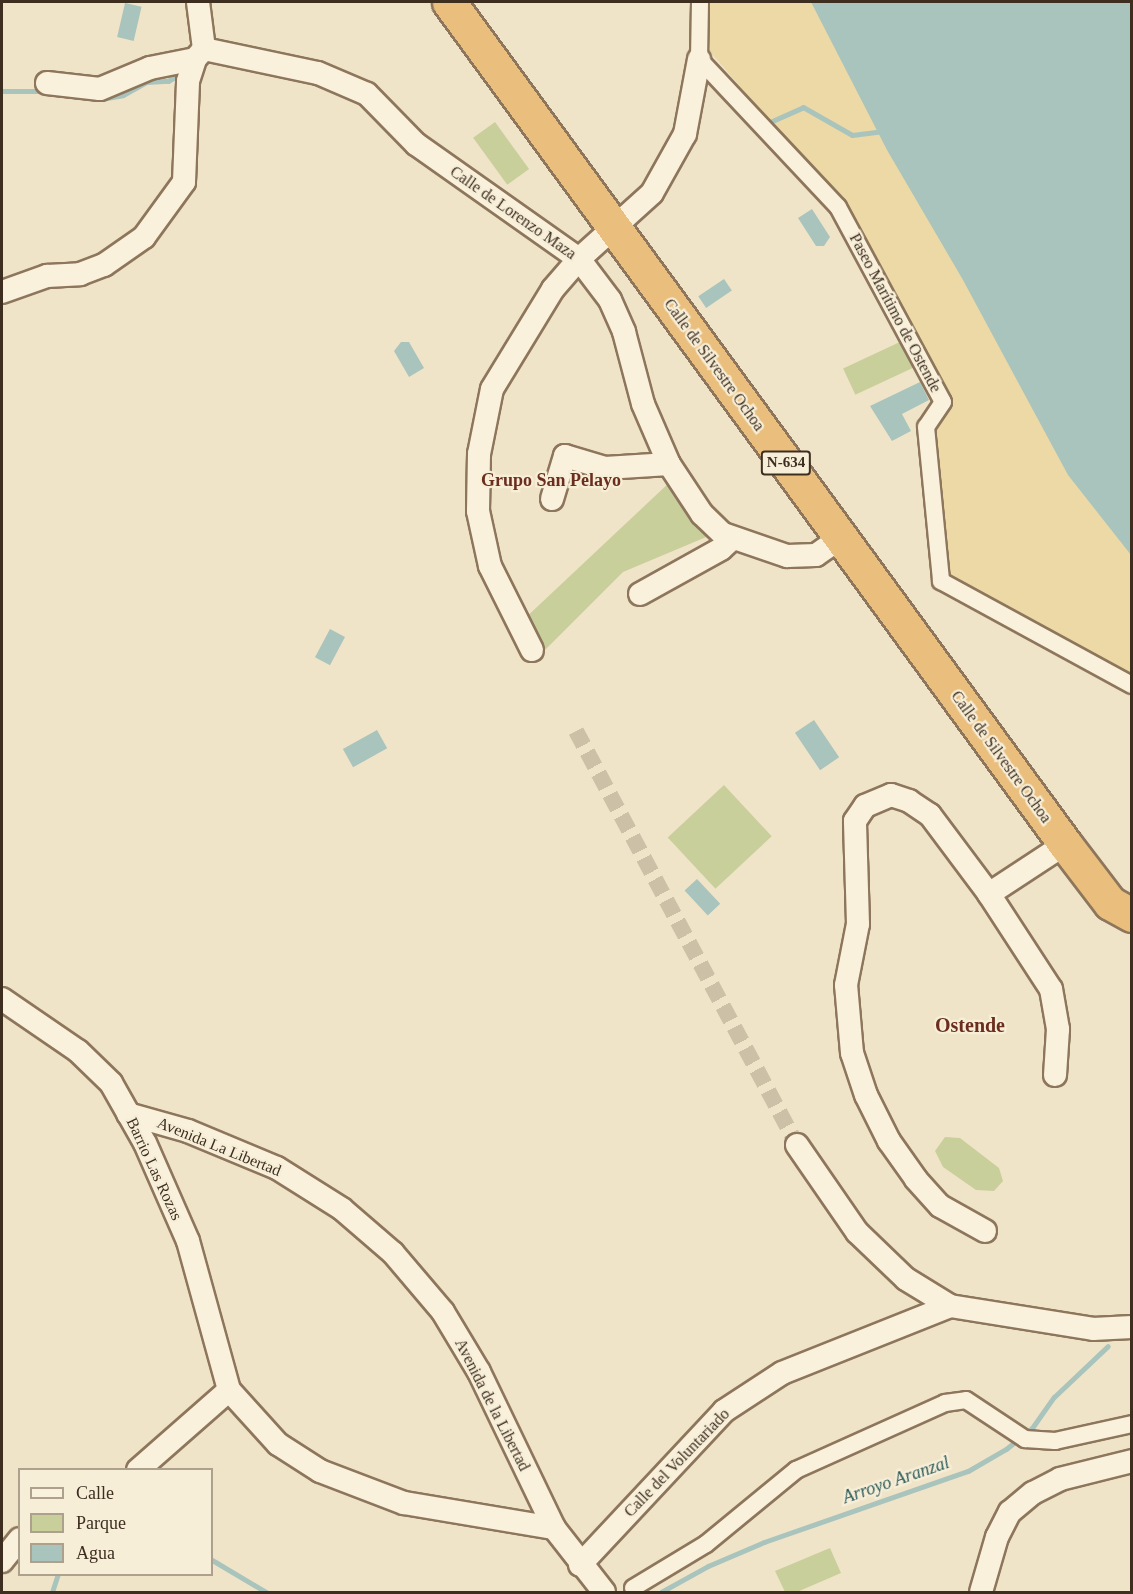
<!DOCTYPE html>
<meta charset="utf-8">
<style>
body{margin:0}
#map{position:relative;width:1133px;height:1594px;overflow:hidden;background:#f0e4c8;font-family:Georgia,serif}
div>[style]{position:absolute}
.green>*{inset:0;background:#c9cf9b;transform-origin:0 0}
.sand>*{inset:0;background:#ecd9a5}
.water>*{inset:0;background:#a9c4bc;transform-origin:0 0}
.stream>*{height:5px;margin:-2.5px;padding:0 2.5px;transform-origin:2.5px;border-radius:2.5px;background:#a9c4bc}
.pedestrian-tunnel>*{height:16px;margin-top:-8px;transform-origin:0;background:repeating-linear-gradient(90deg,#ccc0a6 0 16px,transparent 0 24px)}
.roads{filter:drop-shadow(2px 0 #8d765c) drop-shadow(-2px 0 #8d765c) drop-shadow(0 2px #8d765c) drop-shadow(0 -2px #8d765c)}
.pedestrian>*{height:16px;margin:-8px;padding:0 8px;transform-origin:8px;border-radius:8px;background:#faf1dc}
.minor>*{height:22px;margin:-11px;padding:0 11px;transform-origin:11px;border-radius:11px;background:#faf1dc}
.trunk>*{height:33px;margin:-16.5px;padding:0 16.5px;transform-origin:16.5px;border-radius:16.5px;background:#eabe7c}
span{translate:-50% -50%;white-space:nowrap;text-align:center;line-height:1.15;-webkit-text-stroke:4.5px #f7eed8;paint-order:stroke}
.shield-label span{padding:2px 4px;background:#f7eed8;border:2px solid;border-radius:4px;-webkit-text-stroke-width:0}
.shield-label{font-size:15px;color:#3d2e20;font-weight:700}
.street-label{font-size:16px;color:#3d2e20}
.neighbourhood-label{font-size:18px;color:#6b2e1e;font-weight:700}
.water-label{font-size:18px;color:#2f5d5a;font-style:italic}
.quarter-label{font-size:20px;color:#6b2e1e;font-weight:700}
.frame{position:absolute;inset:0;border:3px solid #3d2e20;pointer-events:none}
.legend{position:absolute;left:18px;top:1468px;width:195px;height:108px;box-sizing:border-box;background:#f7eed8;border:2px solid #ada18e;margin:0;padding:8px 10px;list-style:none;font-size:18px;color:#3d2e20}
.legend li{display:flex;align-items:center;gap:12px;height:30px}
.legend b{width:30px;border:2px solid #ada18e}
</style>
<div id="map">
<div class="green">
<i style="left:495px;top:122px;width:58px;height:27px;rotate:54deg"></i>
<i style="left:902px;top:341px;width:29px;height:65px;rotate:65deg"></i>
<i style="clip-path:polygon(671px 481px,711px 535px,623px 572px,539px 656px,521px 622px)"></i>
<i style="left:724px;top:785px;width:70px;height:77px;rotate:47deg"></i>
<i style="clip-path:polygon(945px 1137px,960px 1138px,999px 1168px,1003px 1181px,994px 1191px,976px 1190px,943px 1167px,935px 1151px)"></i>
<i style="clip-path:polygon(830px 1548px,841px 1573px,797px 1592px,785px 1592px,775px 1571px)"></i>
</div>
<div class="sand">
<i style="clip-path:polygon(708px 2px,888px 2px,1131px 496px,1131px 676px,947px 574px,933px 432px,950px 407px,850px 214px,707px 48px)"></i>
</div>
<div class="water">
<i style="clip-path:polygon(811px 2px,1131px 2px,1131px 555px,1068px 475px,963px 280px,887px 150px)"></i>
<i style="left:125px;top:3px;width:17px;height:35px;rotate:13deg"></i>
<i style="clip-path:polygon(812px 209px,830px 237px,824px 246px,816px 246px,798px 218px)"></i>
<i style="left:724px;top:279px;width:14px;height:31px;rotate:56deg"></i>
<i style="clip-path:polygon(401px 342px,409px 342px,424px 368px,409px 377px,394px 351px)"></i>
<i style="clip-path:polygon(920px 382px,929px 400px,902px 414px,911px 431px,892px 441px,870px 406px)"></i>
<i style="left:330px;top:629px;width:17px;height:32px;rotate:28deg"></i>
<i style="left:814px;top:720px;width:45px;height:23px;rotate:56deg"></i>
<i style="left:377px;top:730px;width:21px;height:39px;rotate:61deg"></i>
<i style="left:697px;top:879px;width:34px;height:17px;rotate:47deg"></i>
</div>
<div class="stream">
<i style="left:2px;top:91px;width:43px"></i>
<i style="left:101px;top:99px;width:22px;rotate:-10deg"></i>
<i style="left:123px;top:95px;width:26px;rotate:-29deg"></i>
<i style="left:146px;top:82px;width:22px;rotate:-3deg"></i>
<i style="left:168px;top:81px;width:16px;rotate:-30deg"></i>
<i style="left:770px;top:122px;width:36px;rotate:-24deg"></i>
<i style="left:803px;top:107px;width:56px;rotate:29.7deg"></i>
<i style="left:852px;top:135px;width:26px;rotate:-7deg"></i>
<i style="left:212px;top:1560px;width:63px;rotate:30.7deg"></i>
<i style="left:52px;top:1592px;width:19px;rotate:-72deg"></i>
<i style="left:661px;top:1592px;width:54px;rotate:-29deg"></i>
<i style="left:708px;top:1566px;width:61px;rotate:-23.2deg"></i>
<i style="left:764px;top:1542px;width:216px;rotate:-19.2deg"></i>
<i style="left:968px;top:1471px;width:44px;rotate:-30.1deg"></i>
<i style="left:1006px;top:1449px;width:33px;rotate:-39deg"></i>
<i style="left:1032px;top:1428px;width:38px;rotate:-55deg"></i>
<i style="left:1054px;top:1397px;width:74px;rotate:-43.4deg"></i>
</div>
<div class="pedestrian-tunnel">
<i style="left:576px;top:731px;width:469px;rotate:61.9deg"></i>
</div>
<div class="roads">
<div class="pedestrian">
<i style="left:700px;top:2px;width:57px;rotate:91deg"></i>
<i style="left:699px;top:59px;width:203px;rotate:46.8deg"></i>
<i style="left:838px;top:207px;width:221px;rotate:61.7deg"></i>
<i style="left:943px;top:402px;width:30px;rotate:124deg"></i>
<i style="left:926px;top:427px;width:155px;rotate:84.4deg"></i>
<i style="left:941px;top:581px;width:217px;rotate:28.6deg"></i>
<i style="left:633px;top:1588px;width:85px;rotate:-31.1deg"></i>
<i style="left:706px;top:1544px;width:117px;rotate:-39.4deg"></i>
<i style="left:796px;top:1470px;width:163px;rotate:-24.2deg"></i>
<i style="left:945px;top:1403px;width:21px;rotate:-8deg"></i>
<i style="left:966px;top:1400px;width:71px;rotate:33.5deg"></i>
<i style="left:1025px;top:1439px;width:30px;rotate:4deg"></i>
<i style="left:1055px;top:1441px;width:79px;rotate:-12.4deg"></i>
</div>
<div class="minor">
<i style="left:198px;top:2px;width:47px;rotate:82.7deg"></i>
<i style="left:204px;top:49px;width:116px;rotate:11.9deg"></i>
<i style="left:318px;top:73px;width:53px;rotate:23.2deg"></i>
<i style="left:367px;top:94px;width:70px;rotate:45.6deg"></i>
<i style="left:416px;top:144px;width:199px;rotate:35.2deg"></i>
<i style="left:579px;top:259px;width:51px;rotate:52.9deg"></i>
<i style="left:610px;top:300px;width:35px;rotate:66deg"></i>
<i style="left:624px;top:332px;width:74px;rotate:75.2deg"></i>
<i style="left:643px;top:404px;width:65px;rotate:66.6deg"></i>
<i style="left:669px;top:464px;width:60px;rotate:56.6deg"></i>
<i style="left:702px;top:514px;width:29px;rotate:44deg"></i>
<i style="left:723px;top:534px;width:68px;rotate:19deg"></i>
<i style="left:787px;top:556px;width:29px;rotate:-2deg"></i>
<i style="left:816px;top:555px;width:29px;rotate:-35deg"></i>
<i style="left:47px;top:83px;width:53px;rotate:6.5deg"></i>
<i style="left:100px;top:89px;width:54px;rotate:-22.8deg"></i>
<i style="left:150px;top:68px;width:46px;rotate:-11.3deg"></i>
<i style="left:2px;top:292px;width:48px;rotate:-19.6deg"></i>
<i style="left:47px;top:276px;width:33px;rotate:-3deg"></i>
<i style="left:80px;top:274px;width:26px;rotate:-21deg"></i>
<i style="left:104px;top:265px;width:49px;rotate:-35deg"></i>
<i style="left:144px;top:237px;width:68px;rotate:-54deg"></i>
<i style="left:184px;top:182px;width:101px;rotate:-87.7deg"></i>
<i style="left:188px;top:81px;width:23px;rotate:-72deg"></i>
<i style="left:195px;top:59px;width:13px;rotate:-48deg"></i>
<i style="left:552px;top:499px;width:45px;rotate:-73.2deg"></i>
<i style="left:565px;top:456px;width:42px;rotate:16.7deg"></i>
<i style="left:605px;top:468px;width:64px;rotate:-3.6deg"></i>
<i style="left:640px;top:594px;width:93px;rotate:-29.1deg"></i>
<i style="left:721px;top:549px;width:16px;rotate:-43deg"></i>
<i style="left:532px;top:650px;width:94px;rotate:-116.6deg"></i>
<i style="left:490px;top:566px;width:56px;rotate:-102.3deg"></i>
<i style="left:478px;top:511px;width:57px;rotate:-89deg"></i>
<i style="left:479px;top:454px;width:66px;rotate:-78.7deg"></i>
<i style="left:492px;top:389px;width:117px;rotate:-58.6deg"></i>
<i style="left:553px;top:289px;width:40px;rotate:-49deg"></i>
<i style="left:579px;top:259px;width:98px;rotate:-42.1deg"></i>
<i style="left:652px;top:193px;width:68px;rotate:-60.8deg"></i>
<i style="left:685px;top:134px;width:76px;rotate:-79.4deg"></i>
<i style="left:989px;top:894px;width:91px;rotate:-33.3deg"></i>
<i style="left:2px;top:999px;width:92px;rotate:34.4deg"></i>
<i style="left:78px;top:1051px;width:46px;rotate:44.1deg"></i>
<i style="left:111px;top:1083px;width:69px;rotate:60.5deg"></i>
<i style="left:145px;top:1143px;width:107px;rotate:66.3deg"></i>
<i style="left:188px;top:1241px;width:155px;rotate:74.6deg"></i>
<i style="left:229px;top:1390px;width:73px;rotate:47.8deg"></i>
<i style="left:278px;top:1444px;width:50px;rotate:32.7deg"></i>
<i style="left:320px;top:1471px;width:90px;rotate:20.9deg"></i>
<i style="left:404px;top:1503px;width:152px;rotate:9.5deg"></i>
<i style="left:128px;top:1114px;width:62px;rotate:15.8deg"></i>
<i style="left:188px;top:1131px;width:96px;rotate:22.6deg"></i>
<i style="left:277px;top:1168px;width:77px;rotate:32.2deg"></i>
<i style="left:342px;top:1209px;width:67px;rotate:40.8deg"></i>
<i style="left:393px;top:1253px;width:77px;rotate:49.7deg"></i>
<i style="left:443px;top:1312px;width:70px;rotate:59deg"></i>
<i style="left:479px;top:1372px;width:173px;rotate:64.3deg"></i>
<i style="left:554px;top:1528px;width:81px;rotate:52deg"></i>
<i style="left:797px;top:1145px;width:106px;rotate:55.4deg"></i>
<i style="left:857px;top:1232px;width:68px;rotate:43.8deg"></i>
<i style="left:906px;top:1279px;width:52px;rotate:31.5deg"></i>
<i style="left:950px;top:1306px;width:145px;rotate:9.1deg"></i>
<i style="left:1093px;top:1329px;width:39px;rotate:-3deg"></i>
<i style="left:985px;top:1231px;width:51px;rotate:-150.9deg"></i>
<i style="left:940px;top:1206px;width:36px;rotate:-132deg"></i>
<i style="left:916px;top:1179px;width:47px;rotate:-125.4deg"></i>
<i style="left:889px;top:1141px;width:51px;rotate:-116.6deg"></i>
<i style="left:866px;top:1095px;width:44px;rotate:-108.4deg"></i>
<i style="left:852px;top:1053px;width:68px;rotate:-95deg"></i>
<i style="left:846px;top:985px;width:62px;rotate:-78.9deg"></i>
<i style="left:858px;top:924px;width:103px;rotate:-91.7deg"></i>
<i style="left:855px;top:821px;width:18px;rotate:-56deg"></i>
<i style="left:865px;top:806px;width:28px;rotate:-23deg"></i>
<i style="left:891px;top:795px;width:19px;rotate:18deg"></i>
<i style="left:909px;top:801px;width:25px;rotate:34deg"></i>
<i style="left:930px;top:815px;width:99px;rotate:53.2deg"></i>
<i style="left:989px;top:894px;width:113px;rotate:56.9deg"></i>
<i style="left:1051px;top:989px;width:41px;rotate:80.1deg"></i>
<i style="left:1058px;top:1029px;width:46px;rotate:93.7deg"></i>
<i style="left:138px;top:1470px;width:121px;rotate:-41.3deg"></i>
<i style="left:2px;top:1561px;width:28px;rotate:-51deg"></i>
<i style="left:580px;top:1565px;width:211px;rotate:-46.9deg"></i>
<i style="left:724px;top:1411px;width:69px;rotate:-33.2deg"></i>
<i style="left:782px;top:1373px;width:181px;rotate:-21.7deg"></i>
<i style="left:981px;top:1592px;width:57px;rotate:-73.8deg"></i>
<i style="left:997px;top:1537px;width:28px;rotate:-63deg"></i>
<i style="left:1010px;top:1512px;width:30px;rotate:-40deg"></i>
<i style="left:1033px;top:1493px;width:30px;rotate:-27deg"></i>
<i style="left:1060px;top:1479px;width:74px;rotate:-14deg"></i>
</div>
<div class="trunk">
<i style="left:449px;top:2px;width:1043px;rotate:53.81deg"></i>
<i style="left:1065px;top:844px;width:74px;rotate:52.7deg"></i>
<i style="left:1110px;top:903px;width:25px;rotate:29deg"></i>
</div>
</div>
<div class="shield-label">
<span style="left:786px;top:463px">N-634</span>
</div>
<div class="street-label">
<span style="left:513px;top:213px;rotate:35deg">Calle de Lorenzo Maza</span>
<span style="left:895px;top:313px;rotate:62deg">Paseo Marítimo de Ostende</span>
<span style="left:714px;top:365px;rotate:54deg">Calle de Silvestre Ochoa</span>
<span style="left:1001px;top:757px;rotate:54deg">Calle de Silvestre Ochoa</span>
<span style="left:219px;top:1147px;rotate:22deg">Avenida La Libertad</span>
<span style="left:154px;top:1169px;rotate:65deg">Barrio Las Rozas</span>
<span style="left:492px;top:1405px;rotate:63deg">Avenida de la Libertad</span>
<span style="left:677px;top:1463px;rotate:-46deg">Calle del Voluntariado</span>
</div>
<div class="neighbourhood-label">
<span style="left:551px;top:480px">Grupo San Pelayo</span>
</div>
<div class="water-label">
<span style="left:896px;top:1480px;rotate:-19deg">Arroyo Aranzal</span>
</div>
<div class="quarter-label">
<span style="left:970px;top:1025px">Ostende</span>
</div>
<div class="frame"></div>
<ul class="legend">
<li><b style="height:8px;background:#faf1dc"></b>Calle</li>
<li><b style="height:16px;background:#c9cf9b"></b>Parque</li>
<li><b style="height:16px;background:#a9c4bc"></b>Agua</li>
</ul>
</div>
